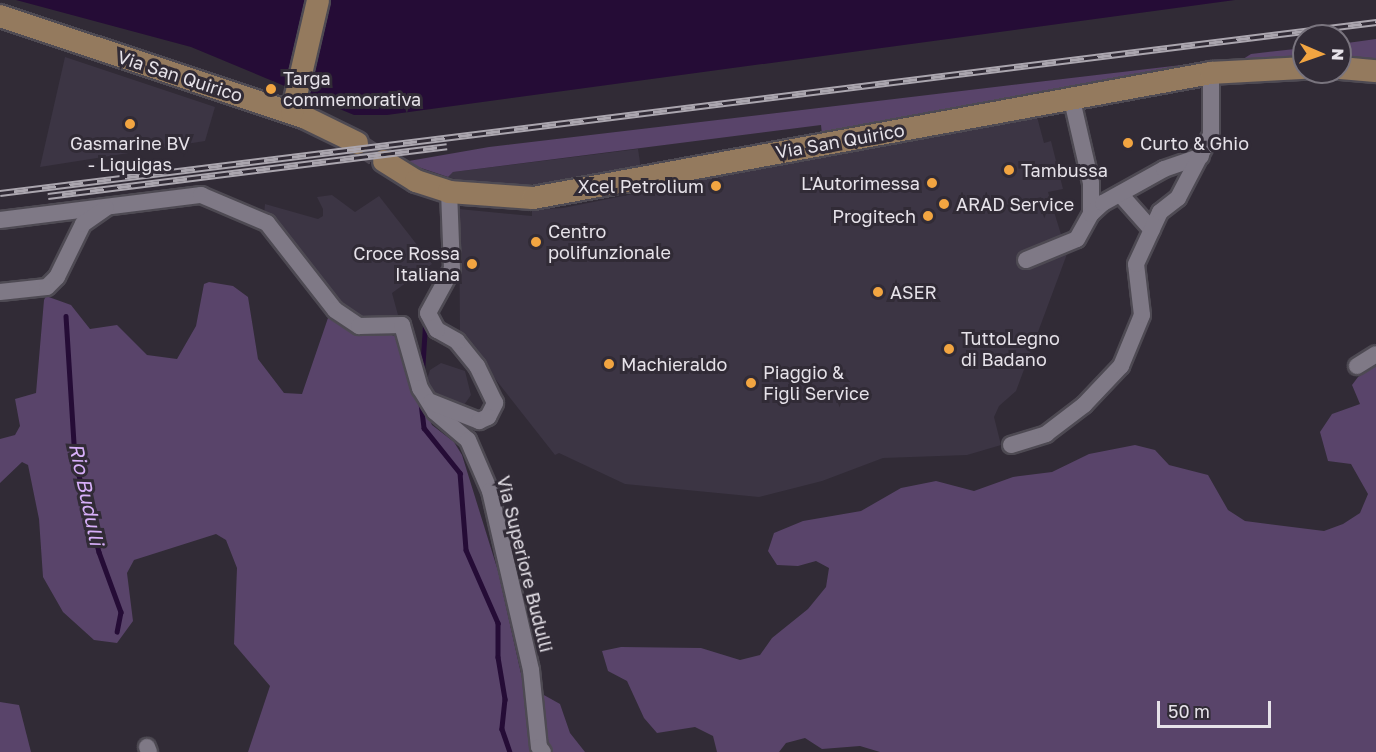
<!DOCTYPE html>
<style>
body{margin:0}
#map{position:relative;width:1376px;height:752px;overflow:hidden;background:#312b36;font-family:"Golos Text",sans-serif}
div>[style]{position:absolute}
.built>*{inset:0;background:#3c3544}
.green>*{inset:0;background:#59446a}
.water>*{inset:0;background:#250c36}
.stream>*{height:4.5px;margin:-2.25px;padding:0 2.25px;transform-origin:2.25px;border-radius:2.25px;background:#250c36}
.secondary-tunnel>*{height:22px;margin-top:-11px;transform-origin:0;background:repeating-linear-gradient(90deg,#4c4651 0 22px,transparent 0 33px)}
.roads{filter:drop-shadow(2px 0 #4e4a53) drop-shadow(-2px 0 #4e4a53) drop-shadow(0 2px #4e4a53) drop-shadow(0 -2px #4e4a53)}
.street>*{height:16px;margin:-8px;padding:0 8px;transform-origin:8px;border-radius:8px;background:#7f7986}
.secondary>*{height:22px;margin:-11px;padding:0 11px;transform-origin:11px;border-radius:11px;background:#947a5e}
.rail>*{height:7px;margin-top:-3.5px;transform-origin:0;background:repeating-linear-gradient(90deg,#312b36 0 14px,#aba6af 0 28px);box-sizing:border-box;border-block:2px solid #aba6af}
.dots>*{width:16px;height:16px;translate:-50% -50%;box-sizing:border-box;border:3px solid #312b36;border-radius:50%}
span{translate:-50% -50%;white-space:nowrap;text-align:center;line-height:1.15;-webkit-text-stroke:6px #312b36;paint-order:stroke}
.street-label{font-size:18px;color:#e6e2e9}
.poi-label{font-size:18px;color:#e6e2e9}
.left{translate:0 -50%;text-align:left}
.right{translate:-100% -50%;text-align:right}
.water-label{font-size:20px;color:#d7aff9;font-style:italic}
.north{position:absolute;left:1292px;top:24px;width:60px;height:60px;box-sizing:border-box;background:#312b36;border:2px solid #79747e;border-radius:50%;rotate:92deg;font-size:16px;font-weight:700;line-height:24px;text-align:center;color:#e6e2e9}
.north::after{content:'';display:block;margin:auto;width:21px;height:27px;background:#f2a541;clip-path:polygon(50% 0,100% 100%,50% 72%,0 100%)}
.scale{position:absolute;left:1157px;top:701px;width:114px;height:27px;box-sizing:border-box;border:3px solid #e6e2e9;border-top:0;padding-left:8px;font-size:18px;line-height:21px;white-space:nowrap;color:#e6e2e9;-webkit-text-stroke:4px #312b36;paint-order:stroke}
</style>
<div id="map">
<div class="built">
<i style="clip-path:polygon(65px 57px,215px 107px,205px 141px,40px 167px)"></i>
<i style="clip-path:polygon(1036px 113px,1044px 143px,1051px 141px,1063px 189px,1048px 192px,1067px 254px,1016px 391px,999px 406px,994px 417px,1001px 445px,967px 455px,883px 458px,822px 481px,759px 497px,625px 484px,559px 453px,555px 455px,460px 334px,459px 209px,532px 216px,532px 211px,540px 209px,563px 208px)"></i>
<i style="clip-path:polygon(638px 149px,641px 169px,537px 184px,475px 185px,448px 177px,453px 172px)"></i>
<i style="clip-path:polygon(332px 195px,355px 212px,379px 196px,432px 264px,392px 293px,398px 315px,356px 318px,264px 216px,265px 204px,318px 219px,323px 216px,323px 209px,317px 197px)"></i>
<i style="clip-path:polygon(441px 363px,465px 371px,471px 395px,464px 405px,451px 405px,433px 394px,426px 383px,430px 370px)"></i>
</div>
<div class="green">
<i style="clip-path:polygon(1376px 39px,1376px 59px,1340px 59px,1340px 44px)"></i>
<i style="clip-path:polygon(1304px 48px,1304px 60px,1240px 61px,1251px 54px)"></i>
<i style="clip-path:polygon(1190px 64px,822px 135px,821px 125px,453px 172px,448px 177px,403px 162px,489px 147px)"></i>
<i style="clip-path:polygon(209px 282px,233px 286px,248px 297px,258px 359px,284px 393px,302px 394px,329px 315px,401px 338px,413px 384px,432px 425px,454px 442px,462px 455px,498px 571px,522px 678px,526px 685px,560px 704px,570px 733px,585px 752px,248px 752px,270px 686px,234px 644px,237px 568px,226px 540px,216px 534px,134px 560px,127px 573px,133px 621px,117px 643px,94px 640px,63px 612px,43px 577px,39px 519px,28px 465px,22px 462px,0 483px,0 439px,15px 435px,20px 426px,15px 399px,36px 393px,44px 300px,46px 296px,71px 305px,90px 329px,117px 325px,147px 355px,177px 359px,196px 326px,204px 284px)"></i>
<i style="clip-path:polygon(1376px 366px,1376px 752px,880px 752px,860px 746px,822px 749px,805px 738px,786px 743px,779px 752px,717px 752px,713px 736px,695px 727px,657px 733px,644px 718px,627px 681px,608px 671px,602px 651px,621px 647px,701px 648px,740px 660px,760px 655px,772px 638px,808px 609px,826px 587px,829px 568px,816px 561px,798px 566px,777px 565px,768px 551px,774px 533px,803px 521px,861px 511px,901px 488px,936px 481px,974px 491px,1013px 477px,1052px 472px,1089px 454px,1135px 445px,1155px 450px,1169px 465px,1208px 475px,1228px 510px,1245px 521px,1324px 531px,1343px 524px,1360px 513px,1368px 494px,1351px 464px,1328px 461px,1320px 432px,1332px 414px,1360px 404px,1352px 385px,1358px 377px)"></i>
<i style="clip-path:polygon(0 702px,19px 705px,31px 752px,0 752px)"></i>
</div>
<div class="water">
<i style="clip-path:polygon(16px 0,1235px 0,387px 115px,354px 115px,191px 47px)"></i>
</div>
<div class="stream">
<i style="left:66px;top:316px;width:144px;rotate:86.4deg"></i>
<i style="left:75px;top:460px;width:95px;rotate:75.4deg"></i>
<i style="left:99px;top:552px;width:64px;rotate:69.9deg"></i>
<i style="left:121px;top:612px;width:20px;rotate:101deg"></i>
<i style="left:422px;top:372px;width:46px;rotate:-86.3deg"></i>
<i style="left:421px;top:403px;width:25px;rotate:83deg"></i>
<i style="left:424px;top:428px;width:58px;rotate:51.3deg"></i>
<i style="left:460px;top:473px;width:77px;rotate:85.5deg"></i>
<i style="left:466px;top:550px;width:80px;rotate:66.3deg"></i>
<i style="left:498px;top:623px;width:34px;rotate:90deg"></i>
<i style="left:498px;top:657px;width:43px;rotate:80.5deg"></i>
<i style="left:505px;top:699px;width:30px;rotate:96deg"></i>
<i style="left:502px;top:729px;width:24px;rotate:71deg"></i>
</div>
<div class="secondary-tunnel">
<i style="left:357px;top:143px;width:32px;rotate:34deg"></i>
</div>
<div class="roads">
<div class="street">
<i style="left:1072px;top:100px;width:85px;rotate:77.1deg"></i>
<i style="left:1091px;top:183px;width:31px;rotate:90deg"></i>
<i style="left:1120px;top:194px;width:48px;rotate:48.4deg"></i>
<i style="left:0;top:220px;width:203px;rotate:-7.1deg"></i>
<i style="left:201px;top:195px;width:72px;rotate:23deg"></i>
<i style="left:267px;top:223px;width:110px;rotate:52deg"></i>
<i style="left:335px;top:310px;width:29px;rotate:34deg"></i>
<i style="left:359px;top:326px;width:43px;rotate:-1.3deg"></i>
<i style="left:402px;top:325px;width:66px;rotate:74.1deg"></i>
<i style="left:420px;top:388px;width:28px;rotate:58deg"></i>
<i style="left:435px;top:412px;width:43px;rotate:40.3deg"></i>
<i style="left:468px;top:440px;width:56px;rotate:66.7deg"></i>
<i style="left:490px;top:491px;width:184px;rotate:77.1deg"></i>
<i style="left:531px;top:670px;width:77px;rotate:84.1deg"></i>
<i style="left:539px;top:747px;width:6px;rotate:51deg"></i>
<i style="left:1026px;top:260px;width:55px;rotate:-22.4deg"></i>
<i style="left:1077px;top:239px;width:29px;rotate:-61deg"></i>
<i style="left:1091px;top:214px;width:16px;rotate:-43deg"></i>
<i style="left:1103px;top:203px;width:70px;rotate:-29.1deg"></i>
<i style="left:1164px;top:169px;width:39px;rotate:-19deg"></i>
<i style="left:0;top:292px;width:47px;rotate:-6.1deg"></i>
<i style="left:47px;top:287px;width:14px;rotate:-45deg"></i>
<i style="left:57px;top:277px;width:59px;rotate:-63.9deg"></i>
<i style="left:83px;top:224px;width:28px;rotate:-35deg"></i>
<i style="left:1357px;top:366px;width:22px;rotate:-32deg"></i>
<i style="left:431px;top:402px;width:52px;rotate:21.6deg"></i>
<i style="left:479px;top:421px;width:10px;rotate:-24deg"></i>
<i style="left:488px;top:417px;width:16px;rotate:-63deg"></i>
<i style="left:495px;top:403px;width:41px;rotate:-115.9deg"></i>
<i style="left:477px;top:366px;width:32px;rotate:-129deg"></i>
<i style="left:457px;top:341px;width:23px;rotate:-151deg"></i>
<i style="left:437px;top:330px;width:19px;rotate:-118deg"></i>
<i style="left:428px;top:313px;width:50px;rotate:-61.4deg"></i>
<i style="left:452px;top:269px;width:77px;rotate:-92.2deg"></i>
<i style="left:1011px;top:445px;width:37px;rotate:-17deg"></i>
<i style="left:1046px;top:434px;width:48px;rotate:-37.3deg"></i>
<i style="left:1084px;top:405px;width:54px;rotate:-46.5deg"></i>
<i style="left:1121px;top:366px;width:55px;rotate:-67.6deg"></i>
<i style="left:1142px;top:315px;width:51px;rotate:-96.7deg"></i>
<i style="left:1136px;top:264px;width:57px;rotate:-65.2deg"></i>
<i style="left:1160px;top:212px;width:23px;rotate:-38deg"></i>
<i style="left:1178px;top:198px;width:71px;rotate:-62.4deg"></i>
<i style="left:1211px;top:135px;width:62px;rotate:-90deg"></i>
<i style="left:147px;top:747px;width:5px;rotate:68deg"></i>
</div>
<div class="secondary">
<i style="left:0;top:16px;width:320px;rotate:18.4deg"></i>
<i style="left:304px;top:117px;width:59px;rotate:26.1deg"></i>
<i style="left:1340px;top:68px;width:36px;rotate:5deg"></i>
<i style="left:292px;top:113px;width:116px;rotate:-77deg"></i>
<i style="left:384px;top:161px;width:38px;rotate:32deg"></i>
<i style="left:416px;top:181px;width:35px;rotate:18deg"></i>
<i style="left:449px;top:192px;width:84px;rotate:4.1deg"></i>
<i style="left:533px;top:198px;width:689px;rotate:-10.45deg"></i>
<i style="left:1211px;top:73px;width:93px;rotate:-3.1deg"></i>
</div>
</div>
<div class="rail">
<i style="left:0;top:193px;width:1387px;rotate:-7.08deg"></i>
<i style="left:48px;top:196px;width:402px;rotate:-7.1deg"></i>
</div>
<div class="dots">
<i style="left:271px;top:89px;background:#f2a541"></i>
<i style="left:130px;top:124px;background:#f2a541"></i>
<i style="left:1128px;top:143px;background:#f2a541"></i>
<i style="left:1009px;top:170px;background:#f2a541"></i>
<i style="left:932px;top:183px;background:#f2a541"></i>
<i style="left:716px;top:186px;background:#f2a541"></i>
<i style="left:944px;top:204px;background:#f2a541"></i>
<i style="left:928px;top:216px;background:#f2a541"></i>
<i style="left:536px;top:242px;background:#f2a541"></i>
<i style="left:472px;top:264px;background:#f2a541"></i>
<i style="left:878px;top:292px;background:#f2a541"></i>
<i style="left:949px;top:349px;background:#f2a541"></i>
<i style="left:609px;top:364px;background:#f2a541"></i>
<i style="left:751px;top:383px;background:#f2a541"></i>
</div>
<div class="street-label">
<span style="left:180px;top:76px;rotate:18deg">Via San Quirico</span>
<span style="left:840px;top:141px;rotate:-10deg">Via San Quirico</span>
<span style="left:525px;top:564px;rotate:76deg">Via Superiore Budulli</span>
</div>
<div class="poi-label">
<span class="left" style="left:283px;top:89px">Targa<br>commemorativa</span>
<span class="left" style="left:1140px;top:143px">Curto &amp; Ghio</span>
<span style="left:130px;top:154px">Gasmarine BV<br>- Liquigas</span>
<span class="left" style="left:1021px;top:170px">Tambussa</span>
<span class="right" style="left:920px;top:183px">L'Autorimessa</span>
<span class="right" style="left:704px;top:186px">Xcel Petrolium</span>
<span class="left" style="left:956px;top:204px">ARAD Service</span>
<span class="right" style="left:916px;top:216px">Progitech</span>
<span class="left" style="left:548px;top:242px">Centro<br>polifunzionale</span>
<span class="right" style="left:460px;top:264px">Croce Rossa<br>Italiana</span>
<span class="left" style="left:890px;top:292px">ASER</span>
<span class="left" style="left:961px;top:349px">TuttoLegno<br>di Badano</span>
<span class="left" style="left:621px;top:364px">Machieraldo</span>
<span class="left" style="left:763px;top:383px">Piaggio &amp;<br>Figli Service</span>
</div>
<div class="water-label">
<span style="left:87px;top:494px;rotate:78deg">Rio Budulli</span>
</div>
<div class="north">N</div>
<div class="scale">50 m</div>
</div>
